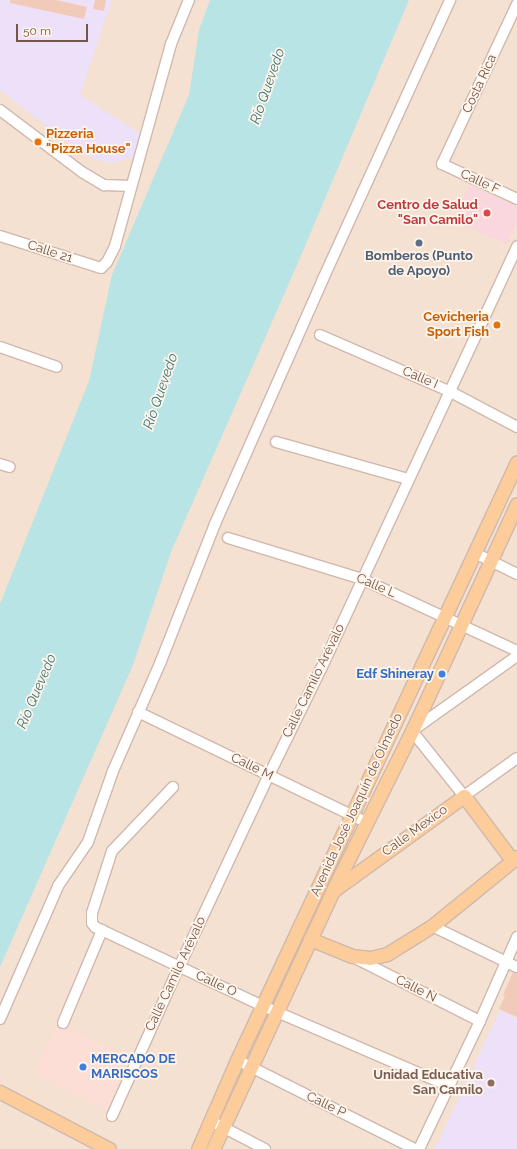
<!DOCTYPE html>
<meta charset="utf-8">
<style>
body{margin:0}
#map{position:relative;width:517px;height:1149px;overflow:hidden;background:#fcf0e3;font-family:Raleway,sans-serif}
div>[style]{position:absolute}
.residential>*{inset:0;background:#f4e1d1;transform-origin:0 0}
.commercial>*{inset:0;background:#fdded7;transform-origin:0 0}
.education>*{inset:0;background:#ede0f9}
.medical>*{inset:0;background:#fad6de}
.water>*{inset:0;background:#b8e4e6}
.building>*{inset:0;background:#f2caba}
.roads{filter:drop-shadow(1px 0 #d0b8ad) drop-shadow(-1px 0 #d0b8ad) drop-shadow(0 1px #d0b8ad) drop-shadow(0 -1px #d0b8ad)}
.minor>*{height:10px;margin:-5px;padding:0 5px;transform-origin:5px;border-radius:5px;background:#fff}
.major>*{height:13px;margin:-6.5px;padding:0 6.5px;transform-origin:6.5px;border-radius:6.5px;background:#fccd9b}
.dots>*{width:11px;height:11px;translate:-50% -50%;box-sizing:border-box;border:2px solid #fff4e9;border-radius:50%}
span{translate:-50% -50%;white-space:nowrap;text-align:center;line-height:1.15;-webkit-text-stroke:3.5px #fff4e9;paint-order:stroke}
.street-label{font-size:13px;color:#755449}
.food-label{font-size:13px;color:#c56008;font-weight:700}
.left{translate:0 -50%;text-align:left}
.right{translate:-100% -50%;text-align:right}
.health-label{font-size:13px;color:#be3a42;font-weight:700}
.service-label{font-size:13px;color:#4e5e75;font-weight:700}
.shop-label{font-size:13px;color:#366cbe;font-weight:700}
.education-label{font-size:13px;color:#785e54;font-weight:700}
.water-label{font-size:14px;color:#3c777a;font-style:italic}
.scale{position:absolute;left:16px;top:24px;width:72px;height:18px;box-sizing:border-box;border:2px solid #755449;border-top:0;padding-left:5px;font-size:12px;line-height:14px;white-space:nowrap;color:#755449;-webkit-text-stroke:3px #fff4e9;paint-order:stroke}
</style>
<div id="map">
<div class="residential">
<i style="left:0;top:0;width:517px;height:1149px"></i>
</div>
<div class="commercial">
<i style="left:58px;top:1024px;width:80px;height:56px;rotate:25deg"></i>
</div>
<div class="education">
<i style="clip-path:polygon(0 0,112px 0,80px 95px,141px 134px,138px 152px,132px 158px,111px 163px,95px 159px,77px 150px,0 90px)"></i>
<i style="clip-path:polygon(500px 1010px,517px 1018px,517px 1149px,435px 1149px)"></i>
</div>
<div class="medical">
<i style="clip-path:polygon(469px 185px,517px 206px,517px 221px,507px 244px,454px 221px)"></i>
</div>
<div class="water">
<i style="clip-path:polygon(210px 0,409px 0,297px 265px,171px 552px,133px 665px,0 967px,0 604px,89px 381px,112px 275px,189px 95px,199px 30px)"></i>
</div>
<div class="building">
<i style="clip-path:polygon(10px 0,56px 0,87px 7px,84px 19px,10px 3px)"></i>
<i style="clip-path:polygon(95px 0,106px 0,104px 11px,93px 9px)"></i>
<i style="clip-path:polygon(513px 972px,517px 973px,517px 1017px,499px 1009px,505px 996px,503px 995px)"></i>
</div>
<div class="roads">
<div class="minor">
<i style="left:517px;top:4px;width:177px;rotate:115.1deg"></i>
<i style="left:442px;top:164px;width:83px;rotate:25deg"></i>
<i style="left:0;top:110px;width:103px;rotate:37.1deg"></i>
<i style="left:82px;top:172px;width:26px;rotate:31deg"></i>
<i style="left:104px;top:185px;width:27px;rotate:2deg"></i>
<i style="left:0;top:236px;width:106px;rotate:17.6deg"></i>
<i style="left:101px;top:268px;width:8px;rotate:-45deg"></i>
<i style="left:107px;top:262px;width:18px;rotate:-63deg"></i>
<i style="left:115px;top:246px;width:210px;rotate:-74.5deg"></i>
<i style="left:171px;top:44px;width:48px;rotate:-67.8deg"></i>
<i style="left:320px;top:335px;width:141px;rotate:23.5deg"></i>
<i style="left:449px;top:391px;width:77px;rotate:27.9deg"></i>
<i style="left:0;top:347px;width:60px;rotate:19.3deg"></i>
<i style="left:276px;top:442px;width:137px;rotate:15.7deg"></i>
<i style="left:0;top:464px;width:10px;rotate:17deg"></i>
<i style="left:228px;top:538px;width:140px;rotate:17deg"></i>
<i style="left:362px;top:579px;width:171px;rotate:24.9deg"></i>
<i style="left:475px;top:553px;width:47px;rotate:26.6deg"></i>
<i style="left:517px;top:656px;width:129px;rotate:144.5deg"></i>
<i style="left:412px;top:731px;width:83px;rotate:51.3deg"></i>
<i style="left:464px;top:796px;width:65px;rotate:-35.6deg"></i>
<i style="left:138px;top:712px;width:253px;rotate:25.8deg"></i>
<i style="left:173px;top:787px;width:88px;rotate:133.6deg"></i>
<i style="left:112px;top:851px;width:65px;rotate:107.9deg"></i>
<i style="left:92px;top:913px;width:10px;rotate:90deg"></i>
<i style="left:92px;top:923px;width:5px;rotate:53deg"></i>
<i style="left:95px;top:927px;width:186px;rotate:25.2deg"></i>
<i style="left:263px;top:1006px;width:202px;rotate:23.3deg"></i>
<i style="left:432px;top:926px;width:94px;rotate:25.8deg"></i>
<i style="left:357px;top:959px;width:138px;rotate:26.8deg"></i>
<i style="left:0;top:1019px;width:145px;rotate:-66.4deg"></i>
<i style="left:58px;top:886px;width:53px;rotate:-55.7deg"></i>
<i style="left:88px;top:842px;width:75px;rotate:-70.6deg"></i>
<i style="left:113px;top:771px;width:120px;rotate:-66.4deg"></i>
<i style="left:161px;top:661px;width:147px;rotate:-68.5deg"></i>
<i style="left:215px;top:524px;width:268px;rotate:-66.2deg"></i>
<i style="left:323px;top:279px;width:307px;rotate:-65.5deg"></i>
<i style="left:63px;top:1023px;width:101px;rotate:-67.2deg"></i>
<i style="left:237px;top:1060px;width:199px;rotate:26.6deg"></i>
<i style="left:112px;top:1116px;width:163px;rotate:-65.8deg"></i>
<i style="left:179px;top:967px;width:212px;rotate:-64.9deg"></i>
<i style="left:269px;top:775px;width:118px;rotate:-63.9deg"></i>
<i style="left:321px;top:669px;width:466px;rotate:-65.1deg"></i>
<i style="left:211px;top:1121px;width:61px;rotate:27.4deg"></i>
<i style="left:419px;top:1149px;width:142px;rotate:-64.5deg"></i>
<i style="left:480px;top:1021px;width:92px;rotate:-66.2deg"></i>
</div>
<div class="major">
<i style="left:334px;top:890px;width:160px;rotate:-35.9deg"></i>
<i style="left:464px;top:796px;width:80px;rotate:53.1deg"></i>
<i style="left:310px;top:939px;width:45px;rotate:22deg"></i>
<i style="left:352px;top:956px;width:18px;rotate:6deg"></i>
<i style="left:370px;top:958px;width:17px;rotate:-13deg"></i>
<i style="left:387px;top:954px;width:53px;rotate:-31.9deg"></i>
<i style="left:432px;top:926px;width:109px;rotate:-39.1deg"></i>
<i style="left:0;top:1092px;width:123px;rotate:27.6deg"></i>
<i style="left:198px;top:1149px;width:97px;rotate:-66.3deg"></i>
<i style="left:237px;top:1060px;width:660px;rotate:-64.91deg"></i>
<i style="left:213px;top:1149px;width:285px;rotate:-65.1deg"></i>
<i style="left:333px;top:890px;width:178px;rotate:-63.6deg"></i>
<i style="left:412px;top:731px;width:250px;rotate:-65.2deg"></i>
</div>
</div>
<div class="dots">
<i style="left:38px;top:142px;background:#e8710a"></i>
<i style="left:487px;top:213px;background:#e0444e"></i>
<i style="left:419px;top:243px;background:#5c6f8a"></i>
<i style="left:497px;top:325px;background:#e8710a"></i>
<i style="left:442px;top:674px;background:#3f7fe0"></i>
<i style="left:83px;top:1067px;background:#3f7fe0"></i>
<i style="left:491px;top:1083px;background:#8d6e63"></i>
</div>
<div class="street-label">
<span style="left:480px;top:84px;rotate:-65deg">Costa Rica</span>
<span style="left:480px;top:182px;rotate:25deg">Calle F</span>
<span style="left:50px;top:252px;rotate:18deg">Calle 21</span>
<span style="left:420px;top:378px;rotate:23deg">Calle I</span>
<span style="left:376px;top:586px;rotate:23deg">Calle L</span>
<span style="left:314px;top:681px;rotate:-64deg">Calle Camilo Arévalo</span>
<span style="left:252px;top:767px;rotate:26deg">Calle M</span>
<span style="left:357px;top:805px;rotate:-65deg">Avenida José Joaquín de Olmedo</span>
<span style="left:415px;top:831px;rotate:-36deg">Calle Mexico</span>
<span style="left:176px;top:974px;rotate:-65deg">Calle Camilo Arévalo</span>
<span style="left:216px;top:984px;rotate:25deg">Calle O</span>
<span style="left:416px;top:989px;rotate:27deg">Calle N</span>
<span style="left:326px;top:1105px;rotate:26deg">Calle P</span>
</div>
<div class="food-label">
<span class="left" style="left:46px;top:142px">Pizzeria<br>"Pizza House"</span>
<span class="right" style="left:489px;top:325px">Cevicheria<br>Sport Fish</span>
</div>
<div class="health-label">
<span class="right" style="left:478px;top:213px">Centro de Salud<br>"San Camilo"</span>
</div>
<div class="service-label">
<span style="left:419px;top:264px">Bomberos (Punto<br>de Apoyo)</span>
</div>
<div class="shop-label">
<span class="right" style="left:434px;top:674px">Edf Shineray</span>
<span class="left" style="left:91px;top:1067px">MERCADO DE<br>MARISCOS</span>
</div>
<div class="education-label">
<span class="right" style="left:483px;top:1083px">Unidad Educativa<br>San Camilo</span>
</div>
<div class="water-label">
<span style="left:267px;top:86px;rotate:-71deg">Río Quevedo</span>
<span style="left:160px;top:391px;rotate:-71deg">Río Quevedo</span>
<span style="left:36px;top:691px;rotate:-67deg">Río Quevedo</span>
</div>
<div class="scale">50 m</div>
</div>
